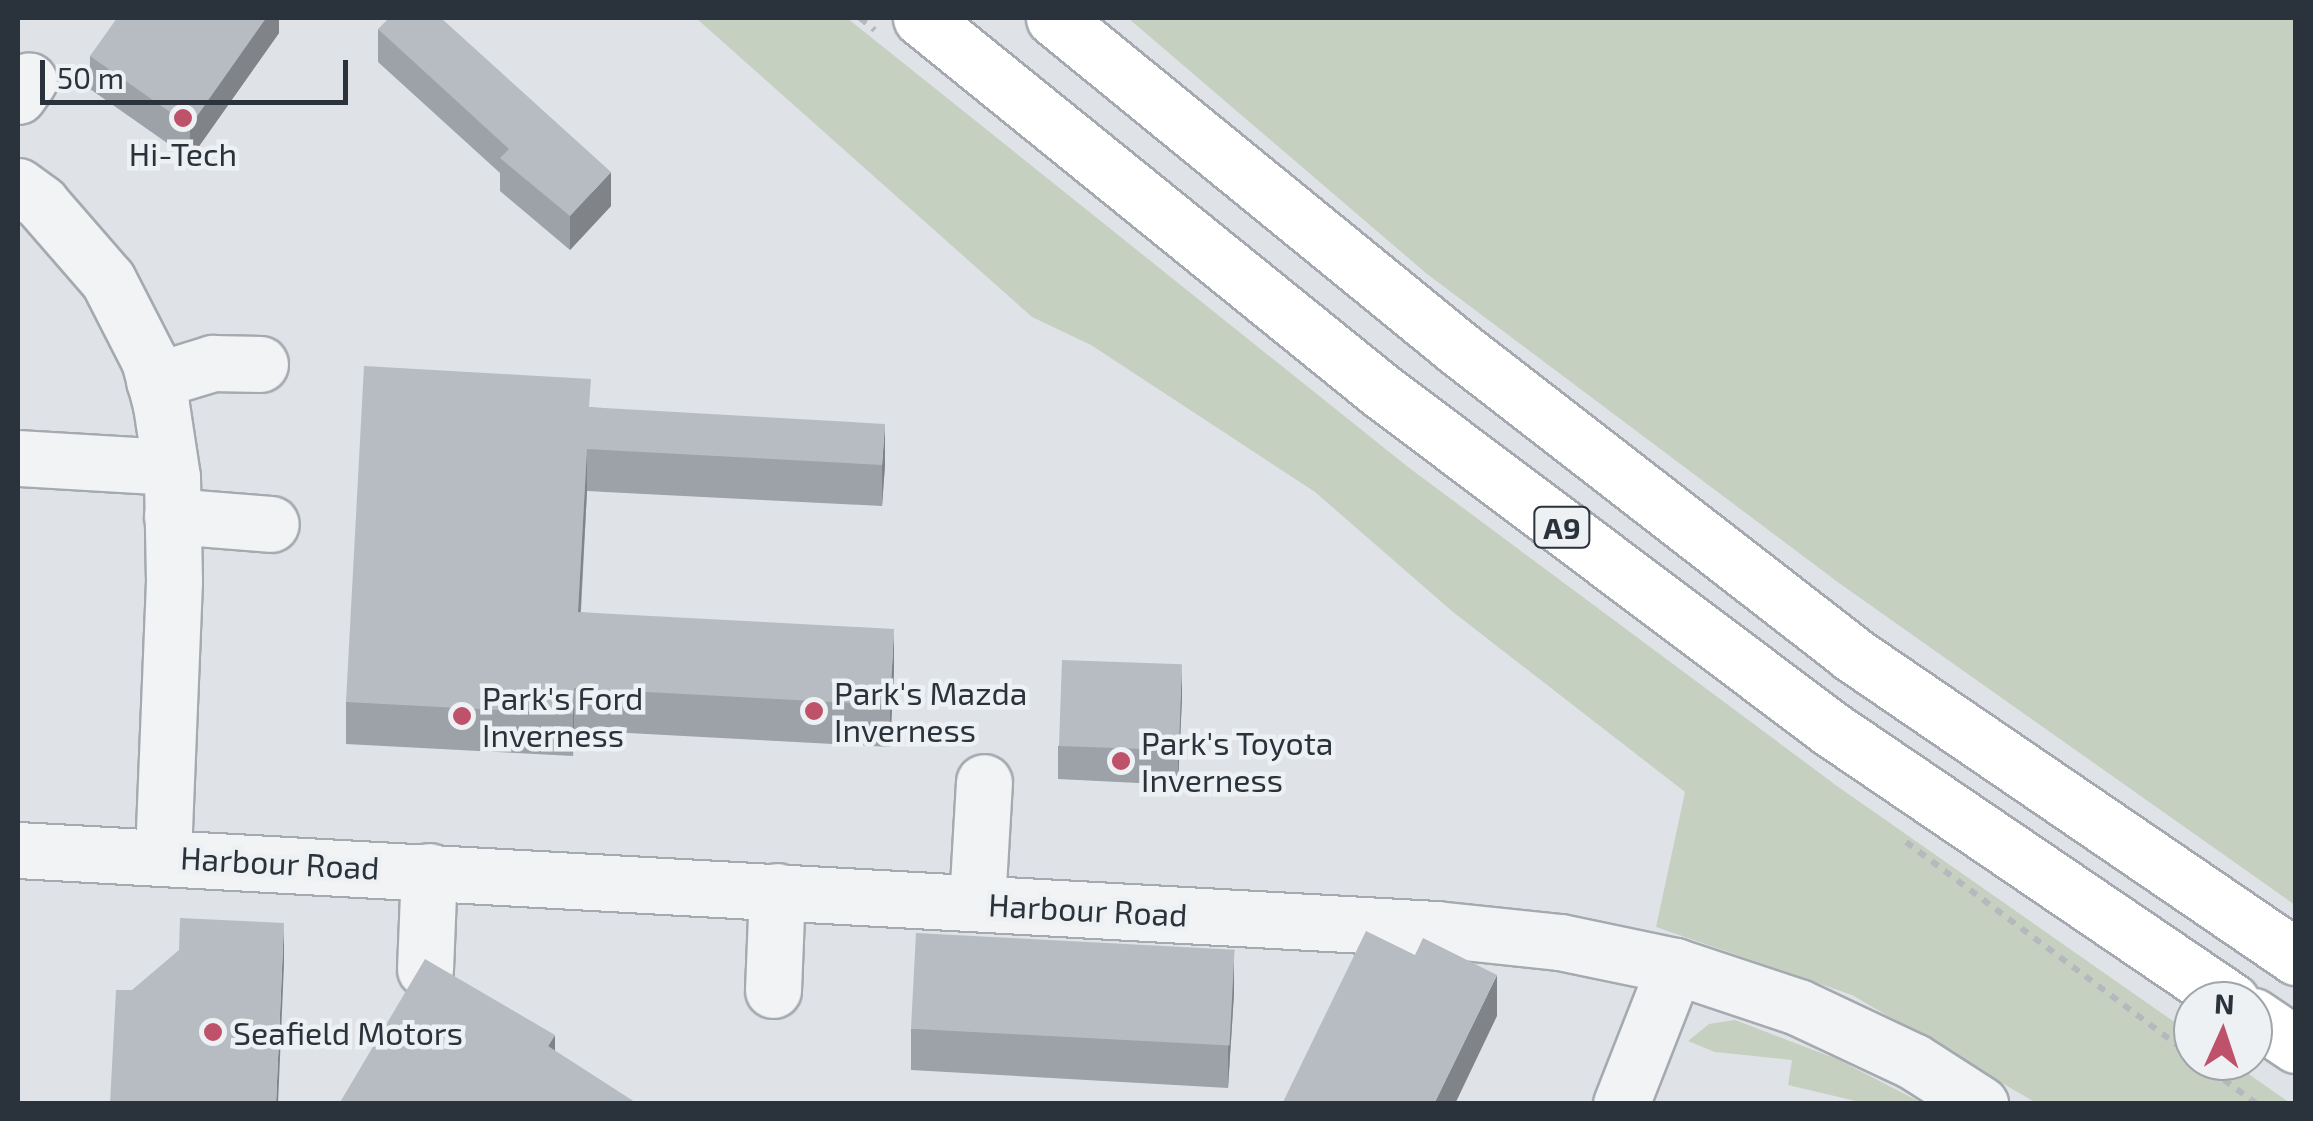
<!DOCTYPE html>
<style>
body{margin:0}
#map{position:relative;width:2313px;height:1121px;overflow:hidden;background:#dfe3e7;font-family:"Exo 2",sans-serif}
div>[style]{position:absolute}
.green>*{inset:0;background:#c6d0c1}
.path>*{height:6px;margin-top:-3px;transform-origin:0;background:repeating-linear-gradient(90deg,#b5b9be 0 8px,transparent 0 16px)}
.roads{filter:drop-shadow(2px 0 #a5aab0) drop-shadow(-2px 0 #a5aab0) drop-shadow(0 2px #a5aab0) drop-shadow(0 -2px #a5aab0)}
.minor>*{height:55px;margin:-27.5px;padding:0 27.5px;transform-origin:27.5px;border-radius:27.5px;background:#f1f3f5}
.highway>*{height:55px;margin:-27.5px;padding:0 27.5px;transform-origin:27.5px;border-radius:27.5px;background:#fff}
.wall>*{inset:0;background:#9da2a8}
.shaded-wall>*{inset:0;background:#808488}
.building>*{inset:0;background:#b7bcc3;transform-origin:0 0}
.dots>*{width:28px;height:28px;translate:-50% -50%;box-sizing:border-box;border:5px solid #eef1f4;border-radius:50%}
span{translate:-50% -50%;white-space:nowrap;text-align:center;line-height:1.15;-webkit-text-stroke:9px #eef1f4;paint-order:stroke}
.shield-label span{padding:2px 8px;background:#eef1f4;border:2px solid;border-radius:8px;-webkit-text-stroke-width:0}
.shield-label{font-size:30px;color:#2a323c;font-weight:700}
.poi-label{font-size:32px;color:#2a323c}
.left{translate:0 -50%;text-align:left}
.street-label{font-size:32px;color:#2a323c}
.frame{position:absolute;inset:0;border:20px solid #2a323c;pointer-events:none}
.north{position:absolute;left:2173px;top:981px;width:100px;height:100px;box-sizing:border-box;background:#eef1f4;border:2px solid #a0a5aa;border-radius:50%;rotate:3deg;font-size:28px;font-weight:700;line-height:40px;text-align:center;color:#2a323c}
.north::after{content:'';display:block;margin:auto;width:35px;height:45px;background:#be526a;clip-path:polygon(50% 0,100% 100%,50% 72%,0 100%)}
.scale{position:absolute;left:40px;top:60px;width:308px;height:45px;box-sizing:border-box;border:5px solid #2a323c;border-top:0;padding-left:12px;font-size:30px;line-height:35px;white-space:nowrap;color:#2a323c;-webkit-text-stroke:8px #eef1f4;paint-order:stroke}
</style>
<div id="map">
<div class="green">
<i style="clip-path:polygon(696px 18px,847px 18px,1408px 467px,1837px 786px,2193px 1035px,2193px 1061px,2230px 1061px,2290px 1103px,2036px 1103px,1852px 995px,1656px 927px,1685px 792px,1453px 612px,1315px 492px,1091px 345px,1032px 317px)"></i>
<i style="clip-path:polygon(1128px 18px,2295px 18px,2295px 905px,1839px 583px,1427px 274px)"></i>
<i style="clip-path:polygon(1735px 1020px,1837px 1059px,1922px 1103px,1864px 1103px,1788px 1085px,1792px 1060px,1715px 1052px,1688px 1041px,1709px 1024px)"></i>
</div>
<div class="path">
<i style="left:860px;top:18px;width:19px;rotate:39deg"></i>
<i style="left:1906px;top:842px;width:359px;rotate:36.8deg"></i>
<i style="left:2198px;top:1061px;width:73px;rotate:36.1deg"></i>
</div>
<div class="roads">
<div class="minor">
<i style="left:18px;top:96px;width:19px;rotate:-55deg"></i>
<i style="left:18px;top:186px;width:29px;rotate:36deg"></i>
<i style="left:41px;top:203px;width:102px;rotate:49deg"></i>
<i style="left:108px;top:280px;width:90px;rotate:62.9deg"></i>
<i style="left:149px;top:360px;width:47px;rotate:75.1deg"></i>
<i style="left:161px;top:405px;width:73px;rotate:81.3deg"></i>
<i style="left:172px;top:477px;width:104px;rotate:88.9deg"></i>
<i style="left:174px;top:581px;width:275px;rotate:92.3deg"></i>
<i style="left:154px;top:381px;width:62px;rotate:-17deg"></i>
<i style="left:213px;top:363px;width:47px;rotate:1.2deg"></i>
<i style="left:18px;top:458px;width:152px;rotate:3.4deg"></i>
<i style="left:172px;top:516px;width:99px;rotate:4.6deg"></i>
<i style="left:18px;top:850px;width:1420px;rotate:3.19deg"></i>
<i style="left:1436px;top:929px;width:125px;rotate:6deg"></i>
<i style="left:1560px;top:942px;width:117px;rotate:11.8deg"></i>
<i style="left:1675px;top:966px;width:130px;rotate:18.4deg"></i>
<i style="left:1798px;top:1007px;width:127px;rotate:25.2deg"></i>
<i style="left:1913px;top:1061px;width:80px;rotate:32.7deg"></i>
<i style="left:977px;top:903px;width:121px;rotate:-86.7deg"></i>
<i style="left:425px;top:969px;width:98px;rotate:-87.7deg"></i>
<i style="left:773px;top:990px;width:99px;rotate:-87.7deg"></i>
<i style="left:1621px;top:1104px;width:148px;rotate:-68.6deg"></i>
</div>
<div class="highway">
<i style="left:921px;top:18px;width:591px;rotate:39.02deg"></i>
<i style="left:1380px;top:390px;width:564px;rotate:36.93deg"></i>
<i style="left:1831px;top:729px;width:484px;rotate:34.2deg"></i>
<i style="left:1054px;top:18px;width:522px;rotate:39.24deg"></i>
<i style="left:1458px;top:348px;width:499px;rotate:37.8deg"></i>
<i style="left:1852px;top:654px;width:538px;rotate:34.31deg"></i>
<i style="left:2253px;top:1016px;width:52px;rotate:34deg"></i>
</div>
</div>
<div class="wall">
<i style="clip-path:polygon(279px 18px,279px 33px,190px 159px,90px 89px,90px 56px)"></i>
<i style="clip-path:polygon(378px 29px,611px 206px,570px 250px,500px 191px,500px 173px,378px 62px)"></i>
<i style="clip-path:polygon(591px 407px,885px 465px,882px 506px,587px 491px,581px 612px,894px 671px,890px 747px,574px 730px,573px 756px,346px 744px,346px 702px)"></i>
<i style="clip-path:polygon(1182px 698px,1178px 785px,1058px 779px,1058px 746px)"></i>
<i style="clip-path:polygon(1234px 993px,1228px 1088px,911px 1070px,911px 1029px)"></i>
</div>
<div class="shaded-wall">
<i style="clip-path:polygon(266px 18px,279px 18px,279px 33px,190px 159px,190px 126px)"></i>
<i style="clip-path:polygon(611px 172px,611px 206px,570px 250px,570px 216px)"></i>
<i style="clip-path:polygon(885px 424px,885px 465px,882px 506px,882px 465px)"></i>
<i style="clip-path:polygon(587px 449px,587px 491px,578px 653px,578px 612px)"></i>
<i style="clip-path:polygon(894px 629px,894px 671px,890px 747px,890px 705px)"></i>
<i style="clip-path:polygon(1182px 665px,1182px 698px,1178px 785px,1178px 752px)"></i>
<i style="clip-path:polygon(574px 688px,574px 730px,573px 756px,573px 714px)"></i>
<i style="clip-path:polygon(284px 923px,284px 964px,278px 1104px,276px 1104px)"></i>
<i style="clip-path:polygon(1234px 951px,1234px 993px,1228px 1088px,1228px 1047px)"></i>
<i style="clip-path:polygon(1497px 975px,1497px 1016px,1455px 1104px,1434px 1104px)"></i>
<i style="clip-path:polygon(555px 1035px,555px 1077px,548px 1046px)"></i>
</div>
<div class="building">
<i style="clip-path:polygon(117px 18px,266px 18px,190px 126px,90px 56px)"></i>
<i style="clip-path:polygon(389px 18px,441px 18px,611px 172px,570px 216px,500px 158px,509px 149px,378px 29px)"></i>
<i style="clip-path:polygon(364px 366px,591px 379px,589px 407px,885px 424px,882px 465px,587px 449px,578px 612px,894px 629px,890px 705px,574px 688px,573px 714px,346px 702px)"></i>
<i style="left:1062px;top:660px;width:120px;height:86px;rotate:2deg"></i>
<i style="clip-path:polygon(180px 918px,284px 923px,276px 1104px,110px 1104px,116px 990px,132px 990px,179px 950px)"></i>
<i style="clip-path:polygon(1366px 931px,1415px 955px,1423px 938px,1497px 975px,1434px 1104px,1282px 1104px)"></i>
<i style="left:916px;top:933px;width:319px;height:96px;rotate:3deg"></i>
<i style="clip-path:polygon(425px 959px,555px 1035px,548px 1046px,638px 1104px,339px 1104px)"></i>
</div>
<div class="dots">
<i style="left:183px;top:118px;background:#be526a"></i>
<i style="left:814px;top:711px;background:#be526a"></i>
<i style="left:462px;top:716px;background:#be526a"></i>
<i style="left:1121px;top:761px;background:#be526a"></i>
<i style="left:213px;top:1032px;background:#be526a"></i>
</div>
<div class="shield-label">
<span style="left:1562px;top:527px">A9</span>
</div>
<div class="poi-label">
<span style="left:183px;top:153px">Hi-Tech</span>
<span class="left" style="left:834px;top:711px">Park's Mazda<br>Inverness</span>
<span class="left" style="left:482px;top:716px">Park's Ford<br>Inverness</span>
<span class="left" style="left:1141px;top:761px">Park's Toyota<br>Inverness</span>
<span class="left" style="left:233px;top:1032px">Seafield Motors</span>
</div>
<div class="street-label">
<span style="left:280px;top:862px;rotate:3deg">Harbour Road</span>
<span style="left:1088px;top:909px;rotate:3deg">Harbour Road</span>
</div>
<div class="frame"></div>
<div class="north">N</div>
<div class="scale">50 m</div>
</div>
